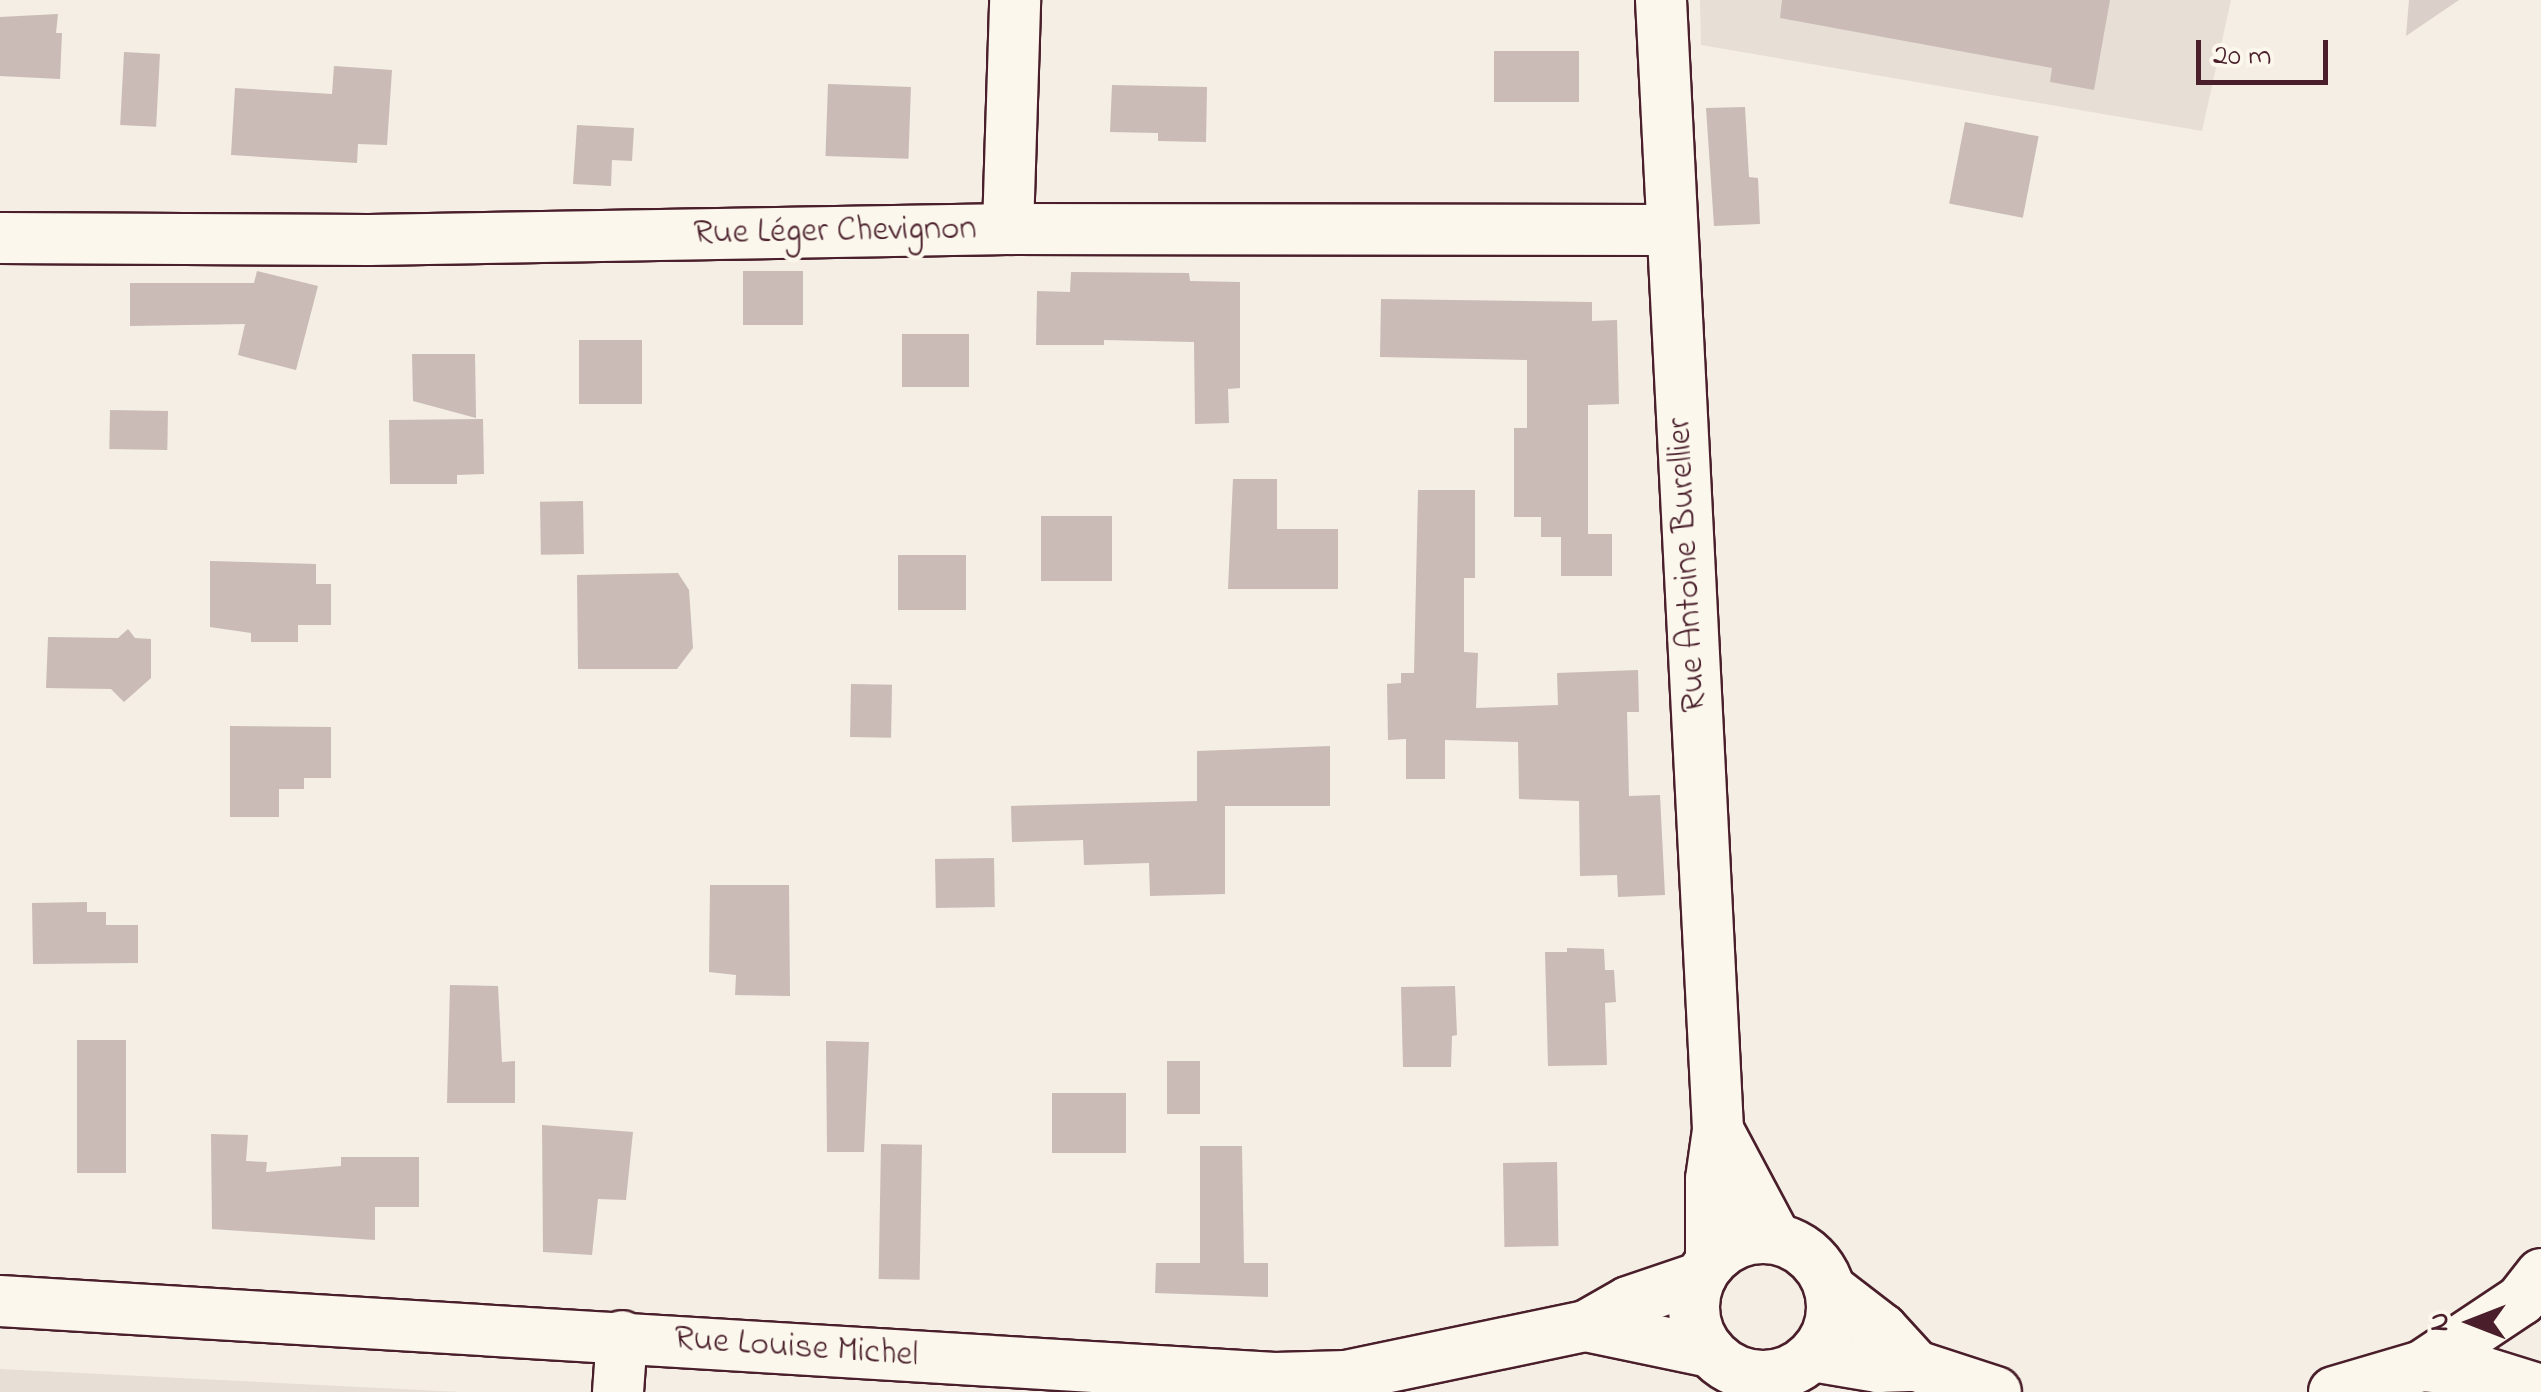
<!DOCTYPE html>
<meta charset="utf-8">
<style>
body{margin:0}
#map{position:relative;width:2541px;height:1392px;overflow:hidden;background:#f4eee4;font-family:"Indie Flower",sans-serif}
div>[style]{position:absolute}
.built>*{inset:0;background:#e7dfd6}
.green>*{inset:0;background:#dbd0c9}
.building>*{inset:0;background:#cabbb6;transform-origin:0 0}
.roads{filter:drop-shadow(2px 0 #4a1f2b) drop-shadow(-2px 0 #4a1f2b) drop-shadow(0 2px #4a1f2b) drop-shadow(0 -2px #4a1f2b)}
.minor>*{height:50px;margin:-25px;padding:0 25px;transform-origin:25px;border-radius:25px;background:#fbf7ec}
.minor>.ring{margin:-25px;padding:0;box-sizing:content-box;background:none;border:50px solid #fbf7ec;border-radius:50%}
span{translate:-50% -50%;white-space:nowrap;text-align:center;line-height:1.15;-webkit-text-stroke:9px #fbf7ec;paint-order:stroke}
.street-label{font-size:35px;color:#4a1f2b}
.north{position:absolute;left:2421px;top:1272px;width:100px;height:100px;-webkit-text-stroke:8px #fbf7ec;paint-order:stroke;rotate:270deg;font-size:28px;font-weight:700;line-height:40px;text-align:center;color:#4a1f2b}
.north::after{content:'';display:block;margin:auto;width:35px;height:45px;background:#4a1f2b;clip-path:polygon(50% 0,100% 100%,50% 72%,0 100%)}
.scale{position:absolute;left:2196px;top:40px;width:132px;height:45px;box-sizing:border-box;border:5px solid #4a1f2b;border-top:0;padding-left:12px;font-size:30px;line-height:35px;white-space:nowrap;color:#4a1f2b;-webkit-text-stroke:8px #fbf7ec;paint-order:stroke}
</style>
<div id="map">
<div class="built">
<i style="clip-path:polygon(1700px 0,2231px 0,2202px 131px,1701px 45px)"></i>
<i style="clip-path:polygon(0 1369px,461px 1392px,0 1392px)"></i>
</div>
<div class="green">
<i style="clip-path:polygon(2409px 0,2459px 0,2406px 36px)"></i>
</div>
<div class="building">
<i style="clip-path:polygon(1782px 0,2110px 0,2094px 90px,2050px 82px,2052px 68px,1780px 18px)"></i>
<i style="clip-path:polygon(58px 14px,56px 33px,62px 33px,60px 79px,0 76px,0 17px)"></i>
<i style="left:1494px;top:51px;width:85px;height:51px"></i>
<i style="left:124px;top:52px;width:36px;height:73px;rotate:3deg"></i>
<i style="clip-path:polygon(334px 66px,392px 70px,387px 145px,358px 144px,357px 163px,231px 155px,235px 88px,332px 94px)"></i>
<i style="left:828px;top:84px;width:83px;height:72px;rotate:2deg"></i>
<i style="clip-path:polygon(1112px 85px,1207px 87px,1206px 142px,1158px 141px,1158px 133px,1110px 132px)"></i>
<i style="clip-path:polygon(1745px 107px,1749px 177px,1758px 178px,1760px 224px,1714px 226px,1706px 108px)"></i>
<i style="left:1965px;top:122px;width:75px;height:83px;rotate:11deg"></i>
<i style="clip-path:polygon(577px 125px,634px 128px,632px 161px,612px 160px,611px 186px,573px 184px)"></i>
<i style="clip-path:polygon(257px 271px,318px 286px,296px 370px,238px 355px,245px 324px,130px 326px,130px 283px,254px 283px)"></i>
<i style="left:743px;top:271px;width:60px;height:54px"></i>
<i style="clip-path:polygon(1071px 272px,1189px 273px,1190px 281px,1240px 282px,1240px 388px,1228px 389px,1229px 423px,1195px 424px,1194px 342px,1104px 340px,1104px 345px,1036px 345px,1037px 291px,1070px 292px)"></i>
<i style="clip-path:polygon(1381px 299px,1592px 302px,1592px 321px,1617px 320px,1619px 404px,1588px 405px,1588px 534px,1612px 534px,1612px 576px,1561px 576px,1561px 537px,1541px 537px,1541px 517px,1514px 517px,1514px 428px,1527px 428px,1527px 360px,1380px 357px)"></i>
<i style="left:902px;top:334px;width:67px;height:53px"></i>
<i style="left:579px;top:340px;width:63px;height:64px"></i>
<i style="clip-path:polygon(412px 354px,475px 354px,476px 418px,413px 401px)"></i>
<i style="left:110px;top:410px;width:58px;height:39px;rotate:1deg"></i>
<i style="clip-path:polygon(483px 419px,484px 474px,457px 475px,457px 484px,390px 484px,389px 420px)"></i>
<i style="clip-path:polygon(1233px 479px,1277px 479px,1277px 529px,1338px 529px,1338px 589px,1228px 589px)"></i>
<i style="clip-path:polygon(1418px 490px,1475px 490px,1475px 578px,1464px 578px,1464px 652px,1478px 653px,1476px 708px,1558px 705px,1557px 673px,1638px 670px,1639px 712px,1627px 712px,1629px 796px,1660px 795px,1665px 895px,1618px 897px,1617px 875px,1580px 876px,1579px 801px,1519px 799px,1518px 742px,1445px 740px,1445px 779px,1406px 779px,1406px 739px,1388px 740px,1387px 684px,1401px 683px,1401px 673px,1414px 673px)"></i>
<i style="left:583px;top:501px;width:53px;height:43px;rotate:89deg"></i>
<i style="left:1041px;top:516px;width:71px;height:65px"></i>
<i style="left:898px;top:555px;width:68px;height:55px"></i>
<i style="clip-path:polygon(210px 561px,316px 564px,316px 584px,331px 584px,331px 625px,298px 625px,298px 642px,251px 642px,251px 633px,210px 627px)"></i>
<i style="clip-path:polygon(678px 573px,689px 590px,693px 648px,677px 669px,578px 669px,577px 575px)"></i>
<i style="clip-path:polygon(128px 629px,135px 638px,151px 639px,151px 678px,124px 702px,111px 689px,46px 688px,48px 637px,118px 638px)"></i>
<i style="left:851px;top:684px;width:41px;height:53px;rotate:1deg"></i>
<i style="clip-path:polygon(230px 726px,331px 727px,331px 778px,304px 778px,304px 789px,279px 789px,279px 817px,230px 817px)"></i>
<i style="clip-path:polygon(1330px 746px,1330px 806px,1225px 806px,1225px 894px,1150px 896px,1149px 863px,1084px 865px,1083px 840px,1012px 842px,1011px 806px,1197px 801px,1197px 751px)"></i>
<i style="left:994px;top:858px;width:49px;height:59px;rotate:89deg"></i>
<i style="clip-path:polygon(710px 885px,789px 885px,790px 996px,735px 995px,736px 975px,709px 972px)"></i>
<i style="clip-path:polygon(87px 902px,87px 912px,106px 912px,106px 925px,138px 925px,138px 963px,33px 964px,32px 903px)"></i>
<i style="clip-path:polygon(1567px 948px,1604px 949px,1605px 970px,1614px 970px,1616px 1002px,1605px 1003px,1607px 1065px,1548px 1066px,1545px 952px,1567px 952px)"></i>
<i style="clip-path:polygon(450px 985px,498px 986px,502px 1062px,515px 1061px,515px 1103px,447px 1103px)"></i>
<i style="clip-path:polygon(1455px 986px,1457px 1035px,1452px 1036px,1451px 1067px,1403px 1067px,1401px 987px)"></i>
<i style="left:77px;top:1040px;width:49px;height:133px"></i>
<i style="clip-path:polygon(826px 1041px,869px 1042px,864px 1152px,827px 1152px)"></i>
<i style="left:1167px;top:1061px;width:33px;height:53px"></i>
<i style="left:1126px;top:1093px;width:60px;height:74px;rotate:90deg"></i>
<i style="clip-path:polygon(542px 1125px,633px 1132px,626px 1200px,598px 1199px,592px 1255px,543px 1252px)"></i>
<i style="clip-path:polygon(211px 1134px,248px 1135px,246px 1161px,267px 1162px,266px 1172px,341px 1166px,341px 1157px,419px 1157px,419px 1207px,375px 1207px,375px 1240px,212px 1229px)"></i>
<i style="left:881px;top:1144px;width:41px;height:135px;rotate:1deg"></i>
<i style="clip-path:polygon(1200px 1146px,1242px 1146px,1244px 1263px,1268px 1263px,1268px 1297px,1155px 1293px,1156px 1263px,1200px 1263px)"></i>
<i style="left:1557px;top:1162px;width:84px;height:54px;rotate:89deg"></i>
</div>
<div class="roads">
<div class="minor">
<i style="left:1661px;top:0;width:1131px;rotate:87.11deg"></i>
<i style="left:1718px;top:1130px;width:49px;rotate:98.1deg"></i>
<i style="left:1711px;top:1179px;width:82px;rotate:90deg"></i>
<i style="left:1008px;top:229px;width:229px;rotate:-88.2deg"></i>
<i style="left:0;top:238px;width:369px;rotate:0.3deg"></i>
<i style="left:369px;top:240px;width:639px;rotate:-0.99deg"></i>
<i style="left:1008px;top:229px;width:663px;rotate:0.09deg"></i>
<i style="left:1718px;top:1130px;width:123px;rotate:62deg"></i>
<i class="ring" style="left:1694px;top:1238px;width:88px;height:88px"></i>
<i style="left:1830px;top:1289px;width:66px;rotate:37.6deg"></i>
<i style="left:1882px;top:1329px;width:50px;rotate:47.4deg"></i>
<i style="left:0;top:1301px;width:1277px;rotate:3.46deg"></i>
<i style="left:1275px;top:1378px;width:71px;rotate:-1.6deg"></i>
<i style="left:1346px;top:1376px;width:245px;rotate:-11.8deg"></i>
<i style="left:1586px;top:1326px;width:48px;rotate:-29.7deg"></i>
<i style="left:1628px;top:1302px;width:77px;rotate:-18.9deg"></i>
<i style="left:1586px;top:1326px;width:127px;rotate:11.8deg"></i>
<i style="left:1813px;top:1356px;width:66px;rotate:9.6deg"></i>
<i style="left:1878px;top:1367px;width:38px;rotate:-2deg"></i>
<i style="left:1916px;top:1366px;width:84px;rotate:18deg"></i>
<i style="left:2422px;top:1366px;width:58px;rotate:4.9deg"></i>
<i style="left:2480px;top:1371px;width:64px;rotate:17.3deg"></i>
<i style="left:618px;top:1392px;width:56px;rotate:-85.9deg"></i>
<i style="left:2334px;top:1392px;width:92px;rotate:-16.5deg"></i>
<i style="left:2422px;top:1366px;width:119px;rotate:-33.7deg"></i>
<i style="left:2521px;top:1300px;width:33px;rotate:-52deg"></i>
</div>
</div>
<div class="street-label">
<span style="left:835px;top:232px;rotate:-1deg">Rue Léger Chevignon</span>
<span style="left:1688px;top:565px;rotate:-93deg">Rue Antoine Burellier</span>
<span style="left:796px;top:1348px;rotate:4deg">Rue Louise Michel</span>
</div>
<div class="north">N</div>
<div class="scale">20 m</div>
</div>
